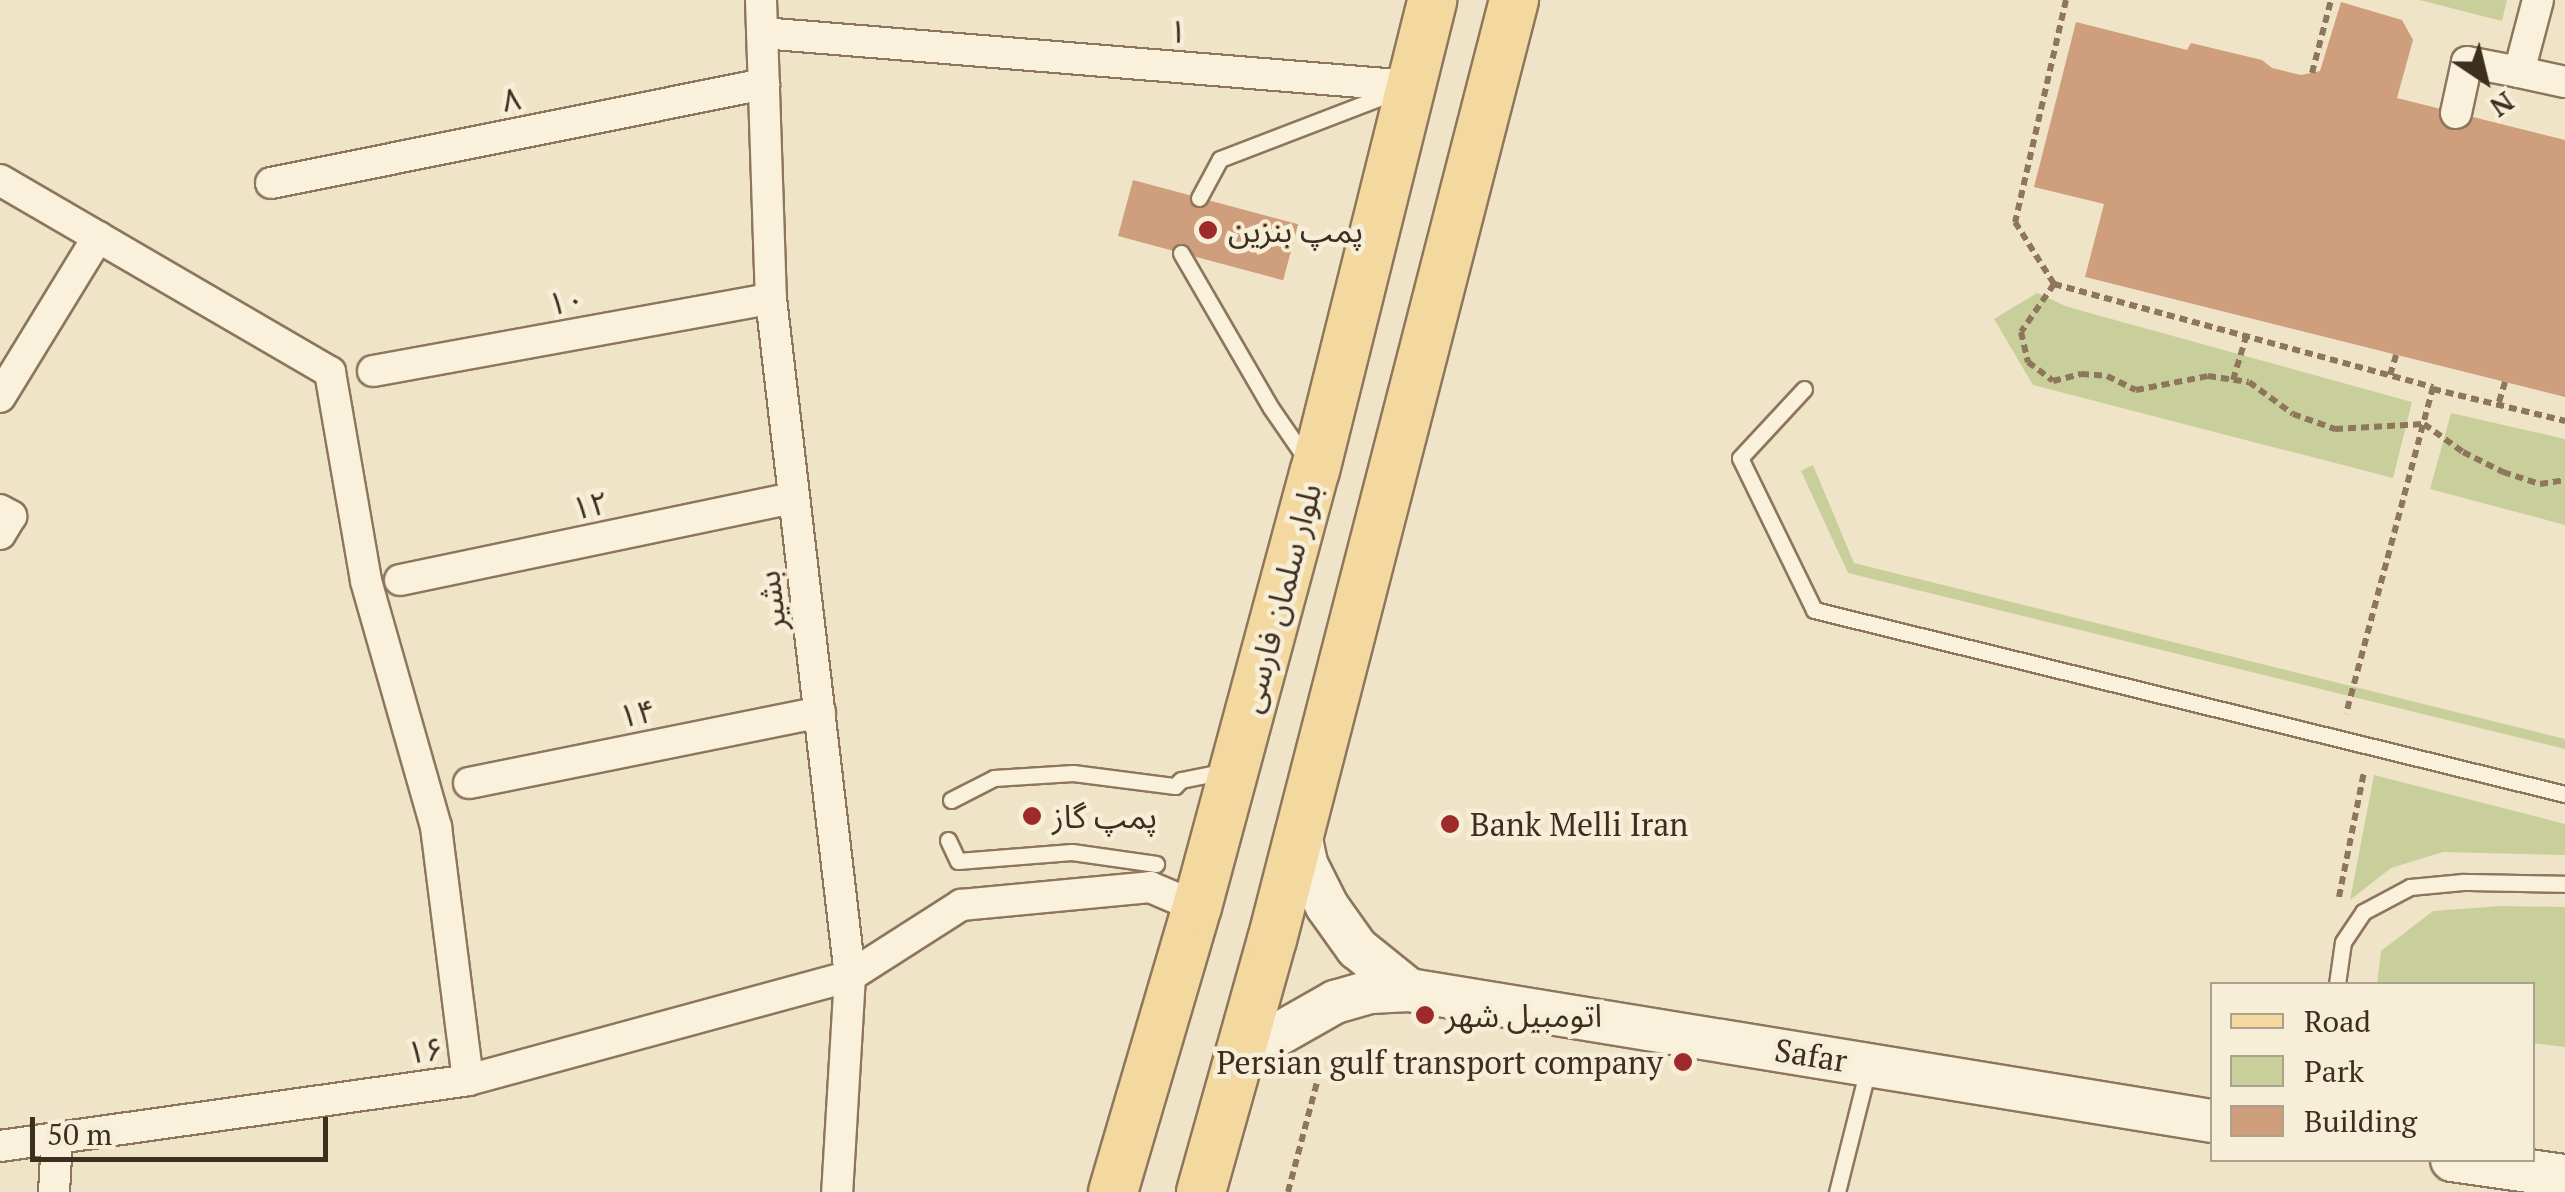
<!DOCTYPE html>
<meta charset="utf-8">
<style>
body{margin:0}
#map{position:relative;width:2565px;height:1192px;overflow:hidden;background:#f0e4c8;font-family:"PT Serif","Noto Sans Arabic",serif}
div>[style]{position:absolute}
.green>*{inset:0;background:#c9cf9b}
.building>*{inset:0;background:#cf9f7d;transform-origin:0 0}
.path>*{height:6px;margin-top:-3px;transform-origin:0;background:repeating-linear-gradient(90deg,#8d765c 0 8px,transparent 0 13px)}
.roads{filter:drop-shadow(2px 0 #8d765c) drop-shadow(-2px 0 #8d765c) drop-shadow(0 2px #8d765c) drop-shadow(0 -2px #8d765c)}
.lane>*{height:15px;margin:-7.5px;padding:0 7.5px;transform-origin:7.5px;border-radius:7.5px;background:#faf1dc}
.street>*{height:30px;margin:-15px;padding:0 15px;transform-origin:15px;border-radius:15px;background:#faf1dc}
.secondary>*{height:42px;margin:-21px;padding:0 21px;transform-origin:21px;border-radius:21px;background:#faf1dc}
.primary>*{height:48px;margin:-24px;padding:0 24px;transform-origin:24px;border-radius:24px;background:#f3d9a0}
.dots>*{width:28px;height:28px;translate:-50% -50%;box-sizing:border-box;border:5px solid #f7eed8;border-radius:50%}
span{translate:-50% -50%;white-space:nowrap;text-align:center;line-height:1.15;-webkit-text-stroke:9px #f7eed8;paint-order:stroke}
.street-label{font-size:32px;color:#3d2e20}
.poi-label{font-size:32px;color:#3d2e20}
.left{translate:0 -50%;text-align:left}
.right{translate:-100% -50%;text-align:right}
.legend{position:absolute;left:2210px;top:982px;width:325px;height:180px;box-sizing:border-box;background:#f7eed8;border:2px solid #ada18e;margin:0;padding:12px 18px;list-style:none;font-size:30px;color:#3d2e20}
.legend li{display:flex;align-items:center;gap:20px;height:50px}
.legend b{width:50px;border:2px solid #ada18e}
.north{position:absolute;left:2435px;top:30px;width:100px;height:100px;-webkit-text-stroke:8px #f7eed8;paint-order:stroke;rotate:145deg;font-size:28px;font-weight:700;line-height:40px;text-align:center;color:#3d2e20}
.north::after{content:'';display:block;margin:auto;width:35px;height:45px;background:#3d2e20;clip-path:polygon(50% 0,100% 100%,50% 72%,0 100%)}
.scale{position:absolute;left:30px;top:1117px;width:298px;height:45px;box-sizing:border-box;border:5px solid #3d2e20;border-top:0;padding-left:12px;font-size:30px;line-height:35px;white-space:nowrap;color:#3d2e20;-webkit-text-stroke:8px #f7eed8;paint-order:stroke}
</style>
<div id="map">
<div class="green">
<i style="clip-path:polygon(2419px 0,2507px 0,2502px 21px)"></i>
<i style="clip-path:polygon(2037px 293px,2068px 307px,2412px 402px,2393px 478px,2033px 385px,1994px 319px)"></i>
<i style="clip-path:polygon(2451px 413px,2565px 439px,2565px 525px,2430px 489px)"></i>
<i style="clip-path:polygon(1813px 465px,1854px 563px,2565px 739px,2565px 749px,1848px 573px,1801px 471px)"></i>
<i style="clip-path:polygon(2374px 775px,2565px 824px,2565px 855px,2443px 852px,2391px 868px,2350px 900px)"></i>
<i style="clip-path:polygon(2501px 906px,2565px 907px,2565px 1047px,2533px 1043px,2532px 984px,2377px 984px,2381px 951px,2433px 911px)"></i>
</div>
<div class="building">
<i style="clip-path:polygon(2341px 2px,2402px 20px,2413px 40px,2397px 98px,2565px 140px,2565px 397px,2085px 277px,2104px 204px,2034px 187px,2076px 22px,2187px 50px,2191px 43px,2262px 60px,2272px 68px,2301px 75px,2320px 71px)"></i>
<i style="left:1133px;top:180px;width:171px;height:58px;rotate:15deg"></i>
</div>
<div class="path">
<i style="left:2066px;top:0;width:228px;rotate:102.9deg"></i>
<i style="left:2015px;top:222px;width:73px;rotate:57.8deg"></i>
<i style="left:2054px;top:284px;width:393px;rotate:15.2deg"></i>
<i style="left:2433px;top:387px;width:338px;rotate:104.9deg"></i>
<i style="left:2312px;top:73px;width:75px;rotate:-75.4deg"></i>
<i style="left:2054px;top:284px;width:58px;rotate:124.5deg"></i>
<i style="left:2021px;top:332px;width:31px;rotate:77deg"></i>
<i style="left:2028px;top:362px;width:31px;rotate:37deg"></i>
<i style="left:2053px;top:381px;width:29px;rotate:-14deg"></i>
<i style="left:2081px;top:374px;width:26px;rotate:4deg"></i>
<i style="left:2107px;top:376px;width:32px;rotate:26deg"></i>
<i style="left:2136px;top:390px;width:73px;rotate:-11deg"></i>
<i style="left:2208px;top:376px;width:41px;rotate:8.3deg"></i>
<i style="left:2249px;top:382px;width:54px;rotate:36deg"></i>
<i style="left:2293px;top:414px;width:45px;rotate:19.7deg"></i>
<i style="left:2335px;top:429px;width:89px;rotate:-3.2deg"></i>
<i style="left:2424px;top:424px;width:48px;rotate:35.7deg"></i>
<i style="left:2463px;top:452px;width:45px;rotate:26.6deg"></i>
<i style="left:2503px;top:472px;width:39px;rotate:18deg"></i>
<i style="left:2540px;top:484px;width:25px;rotate:-9deg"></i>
<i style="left:2390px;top:375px;width:21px;rotate:-73deg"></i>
<i style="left:2233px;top:380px;width:45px;rotate:-73.2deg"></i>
<i style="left:2433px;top:389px;width:136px;rotate:13.6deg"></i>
<i style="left:2499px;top:402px;width:21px;rotate:-73deg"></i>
<i style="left:2339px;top:897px;width:127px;rotate:-78.7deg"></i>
<i style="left:1288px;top:1192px;width:114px;rotate:-75.2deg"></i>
</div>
<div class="roads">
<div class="lane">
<i style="left:1199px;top:198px;width:44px;rotate:-61.7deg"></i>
<i style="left:1220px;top:159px;width:184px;rotate:-21deg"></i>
<i style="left:1181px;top:253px;width:179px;rotate:59.9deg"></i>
<i style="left:1271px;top:408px;width:62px;rotate:55.5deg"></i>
<i style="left:1804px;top:389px;width:94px;rotate:132.8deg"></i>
<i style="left:1740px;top:458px;width:169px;rotate:64deg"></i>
<i style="left:1814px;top:610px;width:773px;rotate:13.77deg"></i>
<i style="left:951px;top:800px;width:48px;rotate:-27.1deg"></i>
<i style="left:994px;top:778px;width:79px;rotate:-3.6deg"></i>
<i style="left:1073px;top:773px;width:103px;rotate:7.3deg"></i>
<i style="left:1175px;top:786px;width:8px;rotate:-45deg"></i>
<i style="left:1181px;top:780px;width:46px;rotate:-11.3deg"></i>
<i style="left:948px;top:840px;width:23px;rotate:65deg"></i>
<i style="left:958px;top:861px;width:114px;rotate:-4.5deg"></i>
<i style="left:1072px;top:852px;width:85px;rotate:8.1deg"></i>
<i style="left:2337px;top:984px;width:42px;rotate:-81.9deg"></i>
<i style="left:2343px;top:942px;width:36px;rotate:-56deg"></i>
<i style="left:2363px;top:912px;width:53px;rotate:-28deg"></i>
<i style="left:2410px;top:887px;width:53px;rotate:-5.4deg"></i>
<i style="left:2463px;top:882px;width:102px;rotate:1.1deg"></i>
<i style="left:1837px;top:1192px;width:127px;rotate:-75.9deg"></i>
</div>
<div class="street">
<i style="left:761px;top:0;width:299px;rotate:88.1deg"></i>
<i style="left:771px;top:299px;width:682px;rotate:83.34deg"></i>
<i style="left:850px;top:976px;width:216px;rotate:93.4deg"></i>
<i style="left:762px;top:33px;width:649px;rotate:4.68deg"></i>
<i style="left:2519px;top:72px;width:47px;rotate:12.3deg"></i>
<i style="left:2456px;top:113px;width:52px;rotate:-77.8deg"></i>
<i style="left:2467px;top:62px;width:53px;rotate:10.9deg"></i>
<i style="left:2519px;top:72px;width:74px;rotate:-75.2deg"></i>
<i style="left:0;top:180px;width:382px;rotate:30.2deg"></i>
<i style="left:330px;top:372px;width:212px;rotate:80.2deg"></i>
<i style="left:366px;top:581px;width:256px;rotate:74.1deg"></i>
<i style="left:436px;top:827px;width:255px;rotate:82.8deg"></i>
<i style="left:271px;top:183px;width:503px;rotate:-11.35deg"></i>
<i style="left:373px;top:371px;width:404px;rotate:-10.3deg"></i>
<i style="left:0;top:397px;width:188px;rotate:-58.5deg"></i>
<i style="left:0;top:510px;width:13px;rotate:29deg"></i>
<i style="left:11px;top:516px;width:21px;rotate:121deg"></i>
<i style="left:400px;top:580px;width:402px;rotate:-11.8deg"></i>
<i style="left:469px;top:783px;width:358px;rotate:-11.4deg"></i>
<i style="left:0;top:1146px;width:473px;rotate:-8deg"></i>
<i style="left:468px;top:1080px;width:396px;rotate:-15.2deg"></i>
<i style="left:850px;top:976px;width:132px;rotate:-32.6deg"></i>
<i style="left:961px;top:905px;width:190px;rotate:-5.4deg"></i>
<i style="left:1150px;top:887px;width:51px;rotate:23.1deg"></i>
<i style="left:54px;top:1192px;width:54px;rotate:-86.8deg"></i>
</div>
<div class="secondary">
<i style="left:1299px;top:830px;width:35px;rotate:78deg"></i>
<i style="left:1306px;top:864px;width:47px;rotate:63.4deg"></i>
<i style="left:1327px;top:906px;width:52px;rotate:54.5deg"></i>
<i style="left:1357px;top:948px;width:67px;rotate:38.9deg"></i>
<i style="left:1238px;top:1057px;width:112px;rotate:-29.6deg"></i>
<i style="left:1335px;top:1002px;width:37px;rotate:-16deg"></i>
<i style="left:1371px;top:992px;width:38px;rotate:-3deg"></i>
<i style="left:1409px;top:990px;width:814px;rotate:9.27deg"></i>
<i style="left:2452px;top:1160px;width:114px;rotate:8.1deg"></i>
</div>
<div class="primary">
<i style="left:1113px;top:1192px;width:297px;rotate:-73.6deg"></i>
<i style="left:1197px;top:907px;width:452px;rotate:-74.9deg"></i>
<i style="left:1315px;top:471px;width:485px;rotate:-76deg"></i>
<i style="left:1201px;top:1192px;width:262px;rotate:-74.3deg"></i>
<i style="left:1272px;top:940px;width:971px;rotate:-75.56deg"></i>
</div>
</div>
<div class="dots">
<i style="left:1208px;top:230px;background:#9e2a2b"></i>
<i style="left:1032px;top:816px;background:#9e2a2b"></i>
<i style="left:1450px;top:824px;background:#9e2a2b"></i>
<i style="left:1425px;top:1015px;background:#9e2a2b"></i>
<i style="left:1683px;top:1062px;background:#9e2a2b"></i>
</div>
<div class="street-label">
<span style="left:1178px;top:31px;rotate:5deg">۱</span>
<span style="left:511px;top:99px;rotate:-11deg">۸</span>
<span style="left:566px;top:301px;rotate:-10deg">۱۰</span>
<span style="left:590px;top:505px;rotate:-12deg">۱۲</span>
<span style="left:1280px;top:598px;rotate:-75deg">بلوار سلمان فارسی</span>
<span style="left:771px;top:601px;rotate:-97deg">بشیر</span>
<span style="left:637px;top:713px;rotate:-11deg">۱۴</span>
<span style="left:425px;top:1050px;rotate:-8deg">۱۶</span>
<span style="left:1811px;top:1055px;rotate:9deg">Safar</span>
</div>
<div class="poi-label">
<span class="left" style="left:1228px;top:230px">پمپ بنزین</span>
<span class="left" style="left:1052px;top:816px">پمپ گاز</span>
<span class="left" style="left:1470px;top:824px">Bank Melli Iran</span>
<span class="left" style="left:1445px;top:1015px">اتومبیل شهر</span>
<span class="right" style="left:1663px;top:1062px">Persian gulf transport company</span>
</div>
<ul class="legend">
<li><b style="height:12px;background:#f3d9a0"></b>Road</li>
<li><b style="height:28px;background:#c9cf9b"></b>Park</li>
<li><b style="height:28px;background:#cf9f7d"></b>Building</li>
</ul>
<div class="north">N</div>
<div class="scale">50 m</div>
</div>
